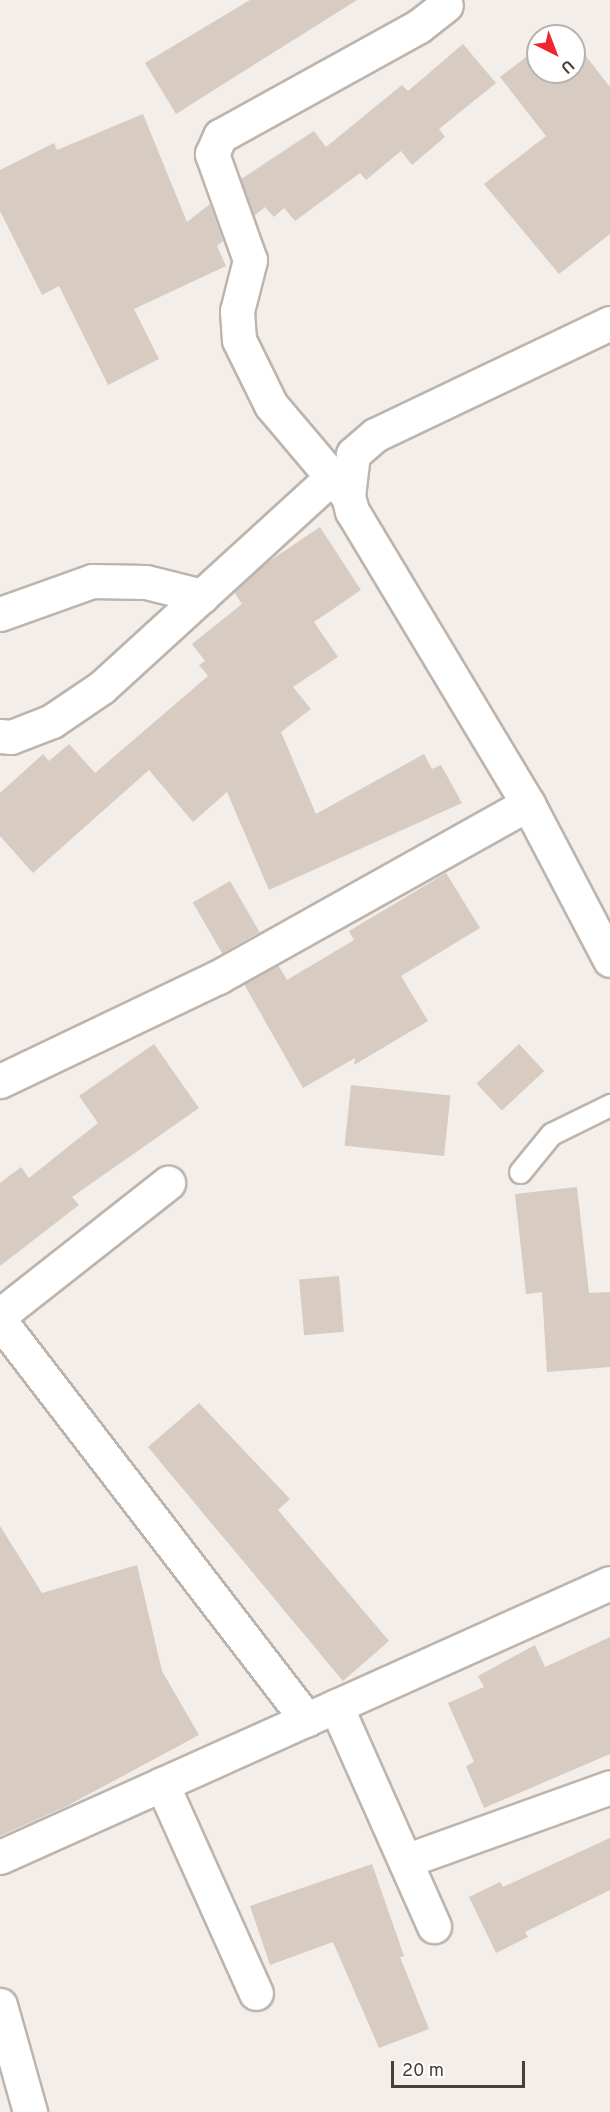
<!DOCTYPE html>
<style>
body{margin:0}
#map{position:relative;width:610px;height:2112px;overflow:hidden;background:#f3eee9;font-family:Overpass,sans-serif}
div>[style]{position:absolute}
.building>*{inset:0;background:#d7cbc2;transform-origin:0 0}
.roads{filter:drop-shadow(2px 0 #beb4ac) drop-shadow(-2px 0 #beb4ac) drop-shadow(0 2px #beb4ac) drop-shadow(0 -2px #beb4ac)}
.lane>*{height:21px;margin:-10.5px;padding:0 10.5px;transform-origin:10.5px;border-radius:10.5px;background:#fff}
.street>*{height:33px;margin:-16.5px;padding:0 16.5px;transform-origin:16.5px;border-radius:16.5px;background:#fff}
span{translate:-50% -50%;white-space:nowrap;text-align:center;line-height:1.15;-webkit-text-stroke:6px #fff;paint-order:stroke}
.north{position:absolute;left:526px;top:24px;width:60px;height:60px;box-sizing:border-box;background:#fff;border:2px solid #b5b2af;border-radius:50%;rotate:138deg;font-size:16px;font-weight:700;line-height:24px;text-align:center;color:#463e38}
.north::after{content:'';display:block;margin:auto;width:21px;height:27px;background:#ec272f;clip-path:polygon(50% 0,100% 100%,50% 72%,0 100%)}
.scale{position:absolute;left:391px;top:2061px;width:134px;height:27px;box-sizing:border-box;border:3px solid #463e38;border-top:0;padding-left:8px;font-size:18px;line-height:21px;white-space:nowrap;color:#463e38;-webkit-text-stroke:4px #fff;paint-order:stroke}
</style>
<div id="map">
<div class="building">
<i style="clip-path:polygon(250px 0,357px 0,176px 114px,145px 63px)"></i>
<i style="clip-path:polygon(574px 41px,610px 87px,610px 234px,559px 274px,484px 184px,546px 136px,500px 77px,538px 48px,538px 72px,574px 72px)"></i>
<i style="clip-path:polygon(463px 44px,496px 83px,439px 129px,445px 137px,412px 165px,401px 151px,366px 180px,360px 173px,295px 221px,284px 208px,274px 217px,265px 207px,254px 216px,241px 179px,314px 131px,326px 147px,402px 85px,408px 91px)"></i>
<i style="clip-path:polygon(143px 114px,187px 222px,210px 204px,223px 241px,217px 246px,226px 266px,134px 309px,159px 359px,108px 385px,59px 286px,42px 295px,0 211px,0 170px,54px 143px,57px 150px)"></i>
<i style="clip-path:polygon(320px 527px,361px 590px,314px 622px,338px 657px,293px 687px,311px 709px,281px 732px,316px 814px,424px 754px,432px 769px,441px 765px,462px 803px,269px 890px,227px 792px,193px 822px,149px 770px,33px 873px,0 836px,0 793px,43px 754px,49px 761px,69px 744px,95px 773px,208px 676px,199px 665px,205px 661px,192px 644px,242px 604px,234px 592px,265px 564px)"></i>
<i style="clip-path:polygon(446px 873px,480px 928px,401px 976px,428px 1021px,354px 1065px,355px 1058px,303px 1088px,244px 984px,278px 965px,287px 980px,354px 940px,349px 931px)"></i>
<i style="left:230px;top:881px;width:59px;height:43px;rotate:60deg"></i>
<i style="clip-path:polygon(154px 1044px,199px 1108px,72px 1197px,79px 1205px,0 1266px,0 1183px,21px 1167px,29px 1178px,98px 1123px,79px 1096px)"></i>
<i style="left:519px;top:1044px;width:37px;height:58px;rotate:47deg"></i>
<i style="left:351px;top:1085px;width:100px;height:61px;rotate:6deg"></i>
<i style="clip-path:polygon(577px 1187px,589px 1293px,610px 1292px,610px 1367px,547px 1372px,542px 1292px,526px 1294px,515px 1194px)"></i>
<i style="left:339px;top:1276px;width:56px;height:40px;rotate:85deg"></i>
<i style="clip-path:polygon(199px 1403px,290px 1499px,278px 1510px,389px 1641px,343px 1681px,148px 1447px)"></i>
<i style="clip-path:polygon(0 1526px,42px 1593px,137px 1565px,162px 1671px,199px 1735px,67px 1806px,0 1836px)"></i>
<i style="clip-path:polygon(610px 1637px,610px 1754px,484px 1808px,466px 1766px,474px 1762px,448px 1703px,484px 1687px,478px 1676px,535px 1645px,545px 1667px)"></i>
<i style="clip-path:polygon(610px 1838px,610px 1890px,525px 1932px,528px 1937px,496px 1953px,469px 1897px,500px 1882px,503px 1887px)"></i>
<i style="clip-path:polygon(372px 1864px,404px 1956px,400px 1957px,429px 2029px,379px 2048px,333px 1942px,270px 1965px,250px 1906px)"></i>
</div>
<div class="roads">
<div class="lane">
<i style="left:520px;top:1172px;width:49px;rotate:-50.8deg"></i>
<i style="left:551px;top:1134px;width:66px;rotate:-26.2deg"></i>
</div>
<div class="street">
<i style="left:610px;top:323px;width:260px;rotate:154.5deg"></i>
<i style="left:375px;top:435px;width:29px;rotate:139deg"></i>
<i style="left:353px;top:454px;width:42px;rotate:96.8deg"></i>
<i style="left:348px;top:496px;width:16px;rotate:75deg"></i>
<i style="left:352px;top:511px;width:342px;rotate:59deg"></i>
<i style="left:528px;top:804px;width:176px;rotate:62.3deg"></i>
<i style="left:348px;top:496px;width:119px;rotate:-130.2deg"></i>
<i style="left:271px;top:405px;width:72px;rotate:-116.2deg"></i>
<i style="left:239px;top:340px;width:29px;rotate:-94deg"></i>
<i style="left:237px;top:311px;width:53px;rotate:-75.7deg"></i>
<i style="left:250px;top:260px;width:113px;rotate:-109.7deg"></i>
<i style="left:212px;top:154px;width:20px;rotate:-66deg"></i>
<i style="left:220px;top:136px;width:227px;rotate:-28.9deg"></i>
<i style="left:419px;top:26px;width:34px;rotate:-38deg"></i>
<i style="left:0;top:614px;width:98px;rotate:-19.7deg"></i>
<i style="left:92px;top:581px;width:54px;rotate:1.1deg"></i>
<i style="left:146px;top:582px;width:58px;rotate:14deg"></i>
<i style="left:0;top:736px;width:11px;rotate:5deg"></i>
<i style="left:11px;top:737px;width:44px;rotate:-21.3deg"></i>
<i style="left:52px;top:721px;width:60px;rotate:-34.2deg"></i>
<i style="left:102px;top:687px;width:311px;rotate:-42.4deg"></i>
<i style="left:0;top:1081px;width:242px;rotate:-25.5deg"></i>
<i style="left:218px;top:977px;width:355px;rotate:-29.2deg"></i>
<i style="left:0;top:1315px;width:214px;rotate:-38.2deg"></i>
<i style="left:0;top:1321px;width:503px;rotate:52.42deg"></i>
<i style="left:336px;top:1706px;width:241px;rotate:66deg"></i>
<i style="left:162px;top:1784px;width:229px;rotate:65.8deg"></i>
<i style="left:0;top:1857px;width:669px;rotate:-24.19deg"></i>
<i style="left:405px;top:1861px;width:218px;rotate:-19.8deg"></i>
<i style="left:0;top:2005px;width:111px;rotate:74.3deg"></i>
</div>
</div>
<div class="north">U</div>
<div class="scale">20 m</div>
</div>
